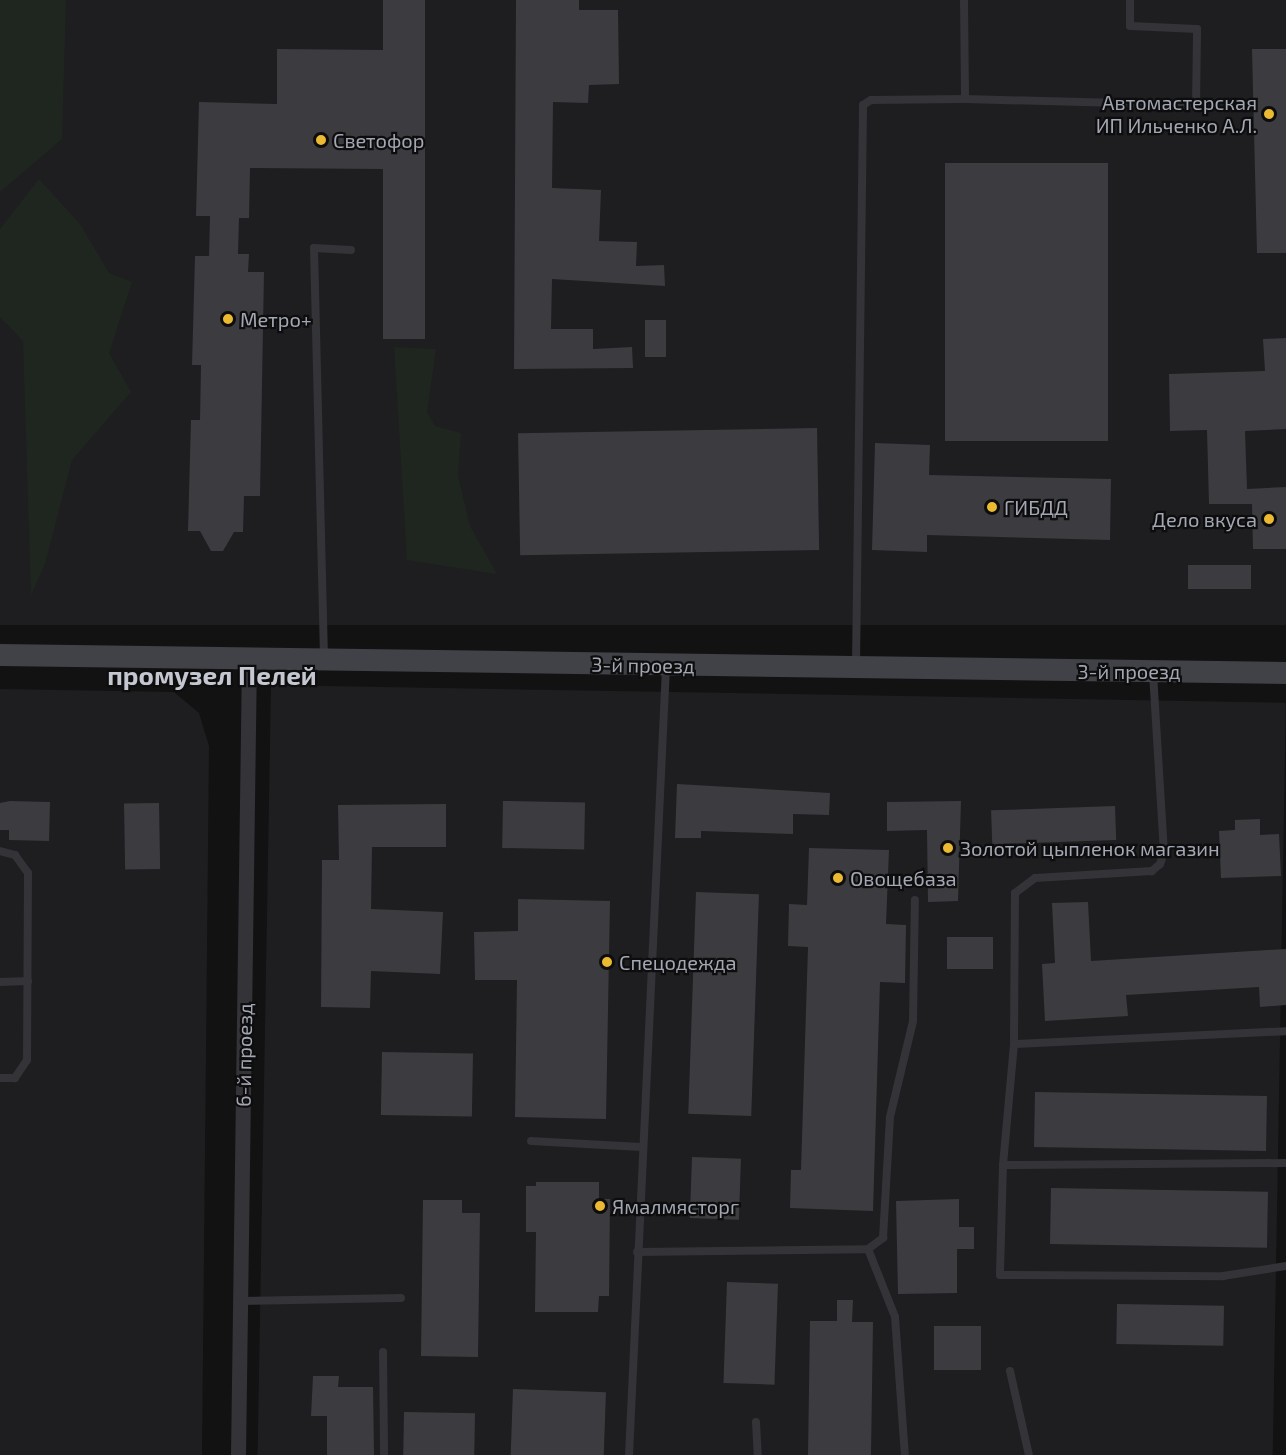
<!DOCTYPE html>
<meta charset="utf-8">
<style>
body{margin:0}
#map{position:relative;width:1286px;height:1455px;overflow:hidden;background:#121213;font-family:"Exo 2",sans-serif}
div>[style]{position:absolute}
.built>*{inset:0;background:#1e1e20;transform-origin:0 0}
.green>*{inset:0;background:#1e261f}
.building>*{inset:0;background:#3c3c40;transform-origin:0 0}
.lane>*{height:8px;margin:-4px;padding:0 4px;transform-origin:4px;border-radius:4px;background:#333338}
.street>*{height:15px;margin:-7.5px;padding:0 7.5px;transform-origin:7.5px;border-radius:7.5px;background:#333338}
.secondary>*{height:22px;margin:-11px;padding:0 11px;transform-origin:11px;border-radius:11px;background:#414248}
.dots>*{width:16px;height:16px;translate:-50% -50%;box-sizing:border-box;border:3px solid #0d0d0e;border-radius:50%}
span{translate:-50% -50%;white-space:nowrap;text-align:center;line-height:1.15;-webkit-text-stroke:4.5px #0d0d0e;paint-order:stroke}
.poi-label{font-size:20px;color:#a3a7b3}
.right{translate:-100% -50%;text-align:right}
.left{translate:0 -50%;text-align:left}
.street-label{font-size:20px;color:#a3a7b3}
.district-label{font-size:26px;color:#c4c6d0;font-weight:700}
</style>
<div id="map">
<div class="built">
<i style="left:0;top:0;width:1286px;height:625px"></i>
<i style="left:271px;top:685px;width:1015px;height:770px;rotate:1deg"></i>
<i style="clip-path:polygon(0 689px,174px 692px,199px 713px,209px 746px,202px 1455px,0 1455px)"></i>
</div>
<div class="green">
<i style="clip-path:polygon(0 0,66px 0,62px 139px,0 192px)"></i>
<i style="clip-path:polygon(39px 179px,80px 224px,109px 273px,132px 282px,109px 353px,131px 392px,72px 460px,45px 564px,31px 595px,23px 341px,0 317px,0 229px)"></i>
<i style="clip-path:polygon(394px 347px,436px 349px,427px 412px,435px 426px,461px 433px,458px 476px,470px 526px,497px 574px,407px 560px)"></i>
</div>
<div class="building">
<i style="clip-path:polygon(383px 0,425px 0,425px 339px,383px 339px,383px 169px,250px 168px,249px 218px,239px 218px,238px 254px,249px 254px,248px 272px,264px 272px,260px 496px,244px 496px,243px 532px,234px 532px,223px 551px,211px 551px,200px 531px,188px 531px,191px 420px,200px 420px,201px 365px,192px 365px,195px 256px,209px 256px,210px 216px,196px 216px,199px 102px,277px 104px,277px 49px,383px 50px)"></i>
<i style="clip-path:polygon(516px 0,579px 0,579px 10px,618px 10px,619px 84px,589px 85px,588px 103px,553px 102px,552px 188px,601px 190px,599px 241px,637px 242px,636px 266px,664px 265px,665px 286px,552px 279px,551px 329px,593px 329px,593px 349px,632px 347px,633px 368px,514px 369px)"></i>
<i style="clip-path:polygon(1252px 49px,1286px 49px,1286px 253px,1257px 253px)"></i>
<i style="left:1108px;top:163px;width:278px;height:163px;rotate:90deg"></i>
<i style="left:645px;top:320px;width:21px;height:37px"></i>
<i style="clip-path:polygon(1286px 338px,1286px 429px,1245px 431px,1247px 489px,1286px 487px,1286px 549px,1253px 549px,1252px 504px,1209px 504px,1207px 430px,1170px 431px,1169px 374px,1265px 371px,1263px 339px)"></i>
<i style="left:817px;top:428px;width:122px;height:299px;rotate:89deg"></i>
<i style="clip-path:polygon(875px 443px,930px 445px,929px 475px,1111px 479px,1110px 540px,927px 535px,927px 552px,872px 550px)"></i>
<i style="left:1188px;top:565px;width:63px;height:24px"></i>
<i style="clip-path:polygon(677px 784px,830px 793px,829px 815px,793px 814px,793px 834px,701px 831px,701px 838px,675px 838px)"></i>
<i style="clip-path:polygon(10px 801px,50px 802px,49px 841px,9px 840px,9px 830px,0 830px,0 803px)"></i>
<i style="left:503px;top:801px;width:82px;height:47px;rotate:1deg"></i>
<i style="clip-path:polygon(961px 801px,958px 901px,928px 902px,927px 830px,887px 831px,887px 802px)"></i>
<i style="left:159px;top:803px;width:66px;height:35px;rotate:89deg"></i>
<i style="clip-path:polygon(446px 804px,446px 847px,372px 847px,371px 909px,443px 912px,440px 974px,371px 971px,370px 1008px,321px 1007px,322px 860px,339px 860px,338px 805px)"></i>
<i style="left:1115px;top:806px;width:34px;height:124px;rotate:88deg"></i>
<i style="clip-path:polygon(1260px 819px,1260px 835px,1279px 834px,1281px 876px,1221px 878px,1219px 831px,1235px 830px,1235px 820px)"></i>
<i style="clip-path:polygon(809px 848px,889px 850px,886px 924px,906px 925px,905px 983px,880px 982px,873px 1211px,790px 1208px,791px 1170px,801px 1170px,808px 947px,788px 946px,789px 904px,807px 905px)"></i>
<i style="left:696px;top:892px;width:63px;height:222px;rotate:2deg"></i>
<i style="clip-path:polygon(518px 899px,610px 901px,606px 1119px,515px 1117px,517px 980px,475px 980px,474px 932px,518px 931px)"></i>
<i style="clip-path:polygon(1088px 902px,1091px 961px,1286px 949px,1286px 1005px,1260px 1007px,1259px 987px,1126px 995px,1128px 1016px,1045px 1021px,1042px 964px,1055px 963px,1052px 903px)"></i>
<i style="left:947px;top:937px;width:46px;height:32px"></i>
<i style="left:382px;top:1052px;width:91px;height:63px;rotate:1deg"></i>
<i style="left:1035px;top:1092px;width:232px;height:55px;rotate:1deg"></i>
<i style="left:692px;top:1157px;width:49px;height:61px;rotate:2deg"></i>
<i style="clip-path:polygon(536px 1182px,599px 1182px,599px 1199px,610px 1199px,609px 1296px,599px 1296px,598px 1312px,535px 1312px,536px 1232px,526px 1232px,526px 1186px,536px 1186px)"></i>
<i style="left:1051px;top:1188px;width:217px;height:56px;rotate:1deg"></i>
<i style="clip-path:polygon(959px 1199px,959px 1227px,974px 1227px,974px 1249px,957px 1249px,957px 1293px,898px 1294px,896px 1201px)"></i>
<i style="clip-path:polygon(423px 1200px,462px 1200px,462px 1213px,480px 1213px,478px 1357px,421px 1356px)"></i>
<i style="left:727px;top:1282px;width:51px;height:101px;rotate:2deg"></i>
<i style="clip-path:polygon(837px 1300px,853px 1300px,852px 1322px,873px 1322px,871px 1455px,808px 1455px,810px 1321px,837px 1321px)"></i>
<i style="left:1117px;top:1304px;width:107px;height:40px;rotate:1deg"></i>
<i style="left:934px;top:1326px;width:47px;height:44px"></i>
<i style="clip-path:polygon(313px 1376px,339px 1376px,338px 1387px,373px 1387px,374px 1455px,327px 1455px,327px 1416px,311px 1416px)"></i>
<i style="left:513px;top:1389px;width:93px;height:66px;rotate:2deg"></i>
<i style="left:404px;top:1412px;width:71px;height:43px;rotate:1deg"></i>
</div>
<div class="lane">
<i style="left:964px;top:0;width:99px;rotate:89.4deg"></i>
<i style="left:324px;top:657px;width:409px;rotate:-91.4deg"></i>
<i style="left:314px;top:248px;width:37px;rotate:3deg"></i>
<i style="left:856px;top:665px;width:560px;rotate:-89.28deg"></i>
<i style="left:863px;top:105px;width:9px;rotate:-32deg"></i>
<i style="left:871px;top:100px;width:94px;rotate:-0.6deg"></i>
<i style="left:965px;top:99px;width:231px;rotate:1.5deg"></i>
<i style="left:1196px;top:105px;width:76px;rotate:-89.2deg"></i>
<i style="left:1197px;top:29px;width:67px;rotate:-177.4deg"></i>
<i style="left:1130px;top:26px;width:26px;rotate:-90deg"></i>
<i style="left:1153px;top:673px;width:180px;rotate:86.5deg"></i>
<i style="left:1164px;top:853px;width:12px;rotate:110deg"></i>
<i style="left:1160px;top:864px;width:11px;rotate:139deg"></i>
<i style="left:1152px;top:871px;width:117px;rotate:176.6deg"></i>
<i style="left:1035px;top:878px;width:25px;rotate:143deg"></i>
<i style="left:1015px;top:893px;width:151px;rotate:90.4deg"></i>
<i style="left:1014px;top:1044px;width:121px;rotate:95.2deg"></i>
<i style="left:1003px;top:1165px;width:110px;rotate:91.6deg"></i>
<i style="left:1000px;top:1275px;width:223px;rotate:0.3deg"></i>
<i style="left:1223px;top:1276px;width:64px;rotate:-9deg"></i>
<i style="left:0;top:851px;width:16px;rotate:15deg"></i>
<i style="left:15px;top:855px;width:22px;rotate:54deg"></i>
<i style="left:28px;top:873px;width:187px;rotate:90.3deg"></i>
<i style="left:27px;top:1060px;width:22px;rotate:124deg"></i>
<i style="left:15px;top:1078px;width:15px;rotate:180deg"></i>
<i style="left:0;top:982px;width:28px;rotate:-2deg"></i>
<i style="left:1014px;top:1044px;width:272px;rotate:-2.7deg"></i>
<i style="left:531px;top:1141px;width:110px;rotate:3.1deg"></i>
<i style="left:1003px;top:1165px;width:283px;rotate:-0.4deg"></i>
<i style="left:868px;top:1249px;width:19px;rotate:-36deg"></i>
<i style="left:883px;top:1238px;width:121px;rotate:-86.7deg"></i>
<i style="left:890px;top:1117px;width:99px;rotate:-76.5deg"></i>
<i style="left:913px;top:1021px;width:121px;rotate:-89.1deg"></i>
<i style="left:637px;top:1252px;width:231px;rotate:-0.7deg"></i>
<i style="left:868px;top:1249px;width:73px;rotate:68.3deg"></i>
<i style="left:895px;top:1317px;width:138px;rotate:85.9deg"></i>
<i style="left:240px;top:1301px;width:161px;rotate:-1.1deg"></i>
<i style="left:383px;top:1352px;width:103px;rotate:89.4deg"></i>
<i style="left:1010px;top:1371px;width:86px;rotate:77.3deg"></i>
<i style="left:756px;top:1422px;width:33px;rotate:87deg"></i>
<i style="left:629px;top:1455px;width:789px;rotate:-87.31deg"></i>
</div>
<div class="street">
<i style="left:238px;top:1455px;width:799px;rotate:-89.21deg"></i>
</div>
<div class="secondary">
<i style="left:0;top:655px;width:1286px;rotate:0.8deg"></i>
</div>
<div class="dots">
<i style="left:1269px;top:114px;background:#ebba32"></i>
<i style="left:321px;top:140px;background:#ebba32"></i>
<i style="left:228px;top:319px;background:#ebba32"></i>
<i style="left:992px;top:507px;background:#ebba32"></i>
<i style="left:1269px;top:519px;background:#ebba32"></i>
<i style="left:948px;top:848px;background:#ebba32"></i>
<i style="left:838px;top:878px;background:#ebba32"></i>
<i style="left:607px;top:962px;background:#ebba32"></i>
<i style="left:600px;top:1206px;background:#ebba32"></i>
</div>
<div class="poi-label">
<span class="right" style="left:1257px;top:114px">Автомастерская<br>ИП Ильченко А.Л.</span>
<span class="left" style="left:333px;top:140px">Светофор</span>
<span class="left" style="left:240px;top:319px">Метро+</span>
<span class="left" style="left:1004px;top:507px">ГИБДД</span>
<span class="right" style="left:1257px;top:519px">Дело вкуса</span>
<span class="left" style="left:960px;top:848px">Золотой цыпленок магазин</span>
<span class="left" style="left:850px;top:878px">Овощебаза</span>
<span class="left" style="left:619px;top:962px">Спецодежда</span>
<span class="left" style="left:612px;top:1206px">Ямалмясторг</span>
</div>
<div class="street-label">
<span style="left:643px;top:665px;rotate:1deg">3-й проезд</span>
<span style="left:1129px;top:671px">3-й проезд</span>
<span style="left:244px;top:1055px;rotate:-89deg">6-й проезд</span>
</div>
<div class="district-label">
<span style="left:212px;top:675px">промузел Пелей</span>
</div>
</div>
